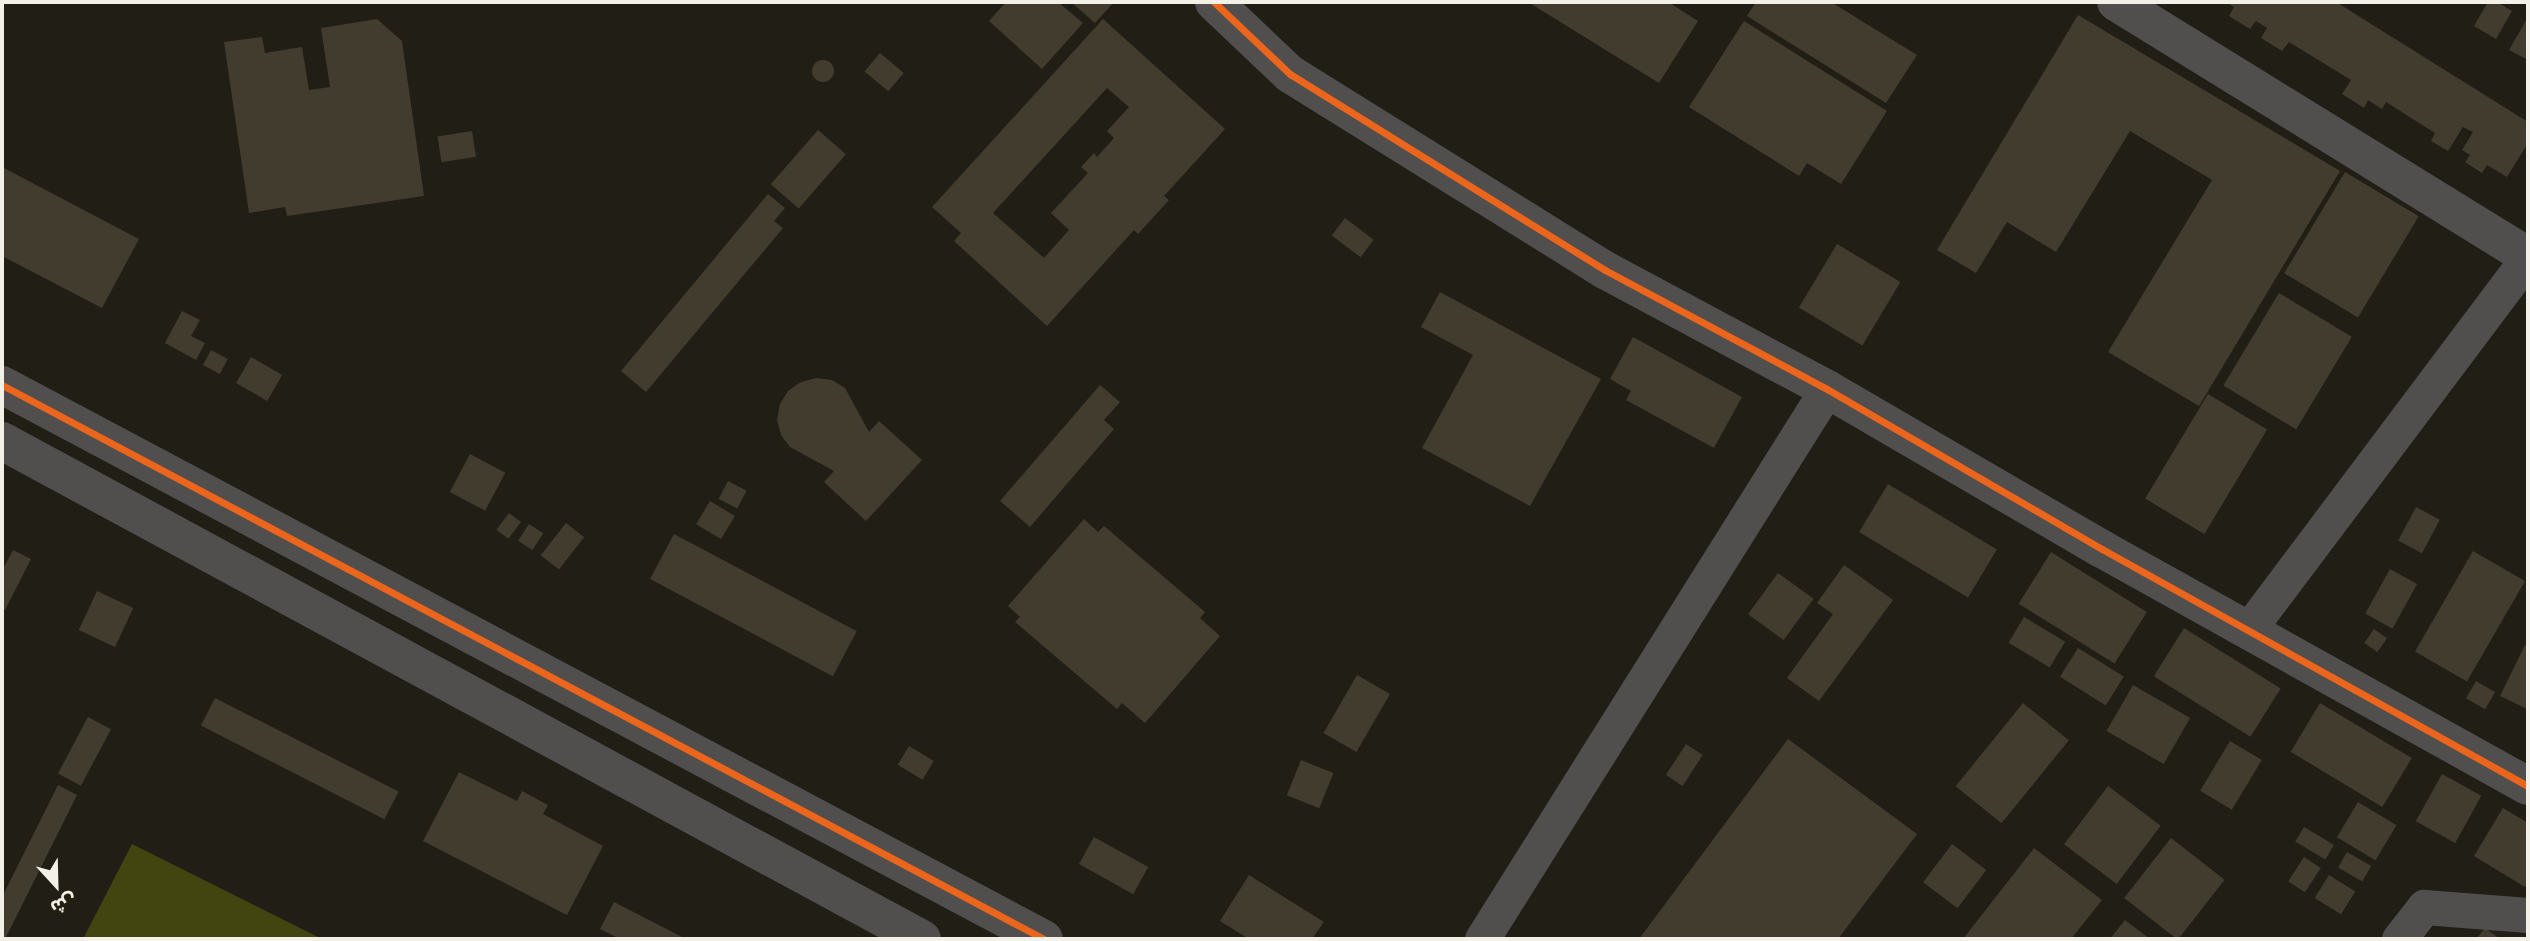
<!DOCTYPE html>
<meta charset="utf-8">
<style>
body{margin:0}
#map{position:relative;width:2530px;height:941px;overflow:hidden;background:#211e16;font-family:"Exo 2","Noto Sans Arabic",sans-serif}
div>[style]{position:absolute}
.green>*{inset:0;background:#424510}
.building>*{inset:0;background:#423c2f;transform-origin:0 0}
.round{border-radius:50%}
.minor>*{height:35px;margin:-17.5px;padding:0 17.5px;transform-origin:17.5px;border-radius:17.5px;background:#514f4e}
.tertiary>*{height:38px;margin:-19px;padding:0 19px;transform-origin:19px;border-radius:19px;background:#514f4e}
.cycleway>*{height:7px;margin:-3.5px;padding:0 3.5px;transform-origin:3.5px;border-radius:3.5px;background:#eb651d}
span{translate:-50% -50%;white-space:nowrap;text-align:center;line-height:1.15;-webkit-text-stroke:7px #252112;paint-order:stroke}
.frame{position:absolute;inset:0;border:4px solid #f3f1e7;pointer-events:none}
.north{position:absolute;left:21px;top:850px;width:70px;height:70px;-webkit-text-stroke:5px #252112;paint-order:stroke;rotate:158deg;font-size:19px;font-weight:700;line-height:28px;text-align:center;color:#f3f1e7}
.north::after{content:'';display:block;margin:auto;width:24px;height:32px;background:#f3f1e7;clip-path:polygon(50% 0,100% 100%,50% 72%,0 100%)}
</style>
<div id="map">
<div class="green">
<i style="clip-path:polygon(132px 844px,322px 939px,83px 939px)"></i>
</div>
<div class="building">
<i style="clip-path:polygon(1006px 2px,1058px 2px,1083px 23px,1042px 69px,989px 21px)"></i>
<i style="clip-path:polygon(1071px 2px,1114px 2px,1095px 23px)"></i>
<i style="clip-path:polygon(1528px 2px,1668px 2px,1698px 21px,1659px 83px)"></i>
<i style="clip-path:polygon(1756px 2px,1831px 2px,1917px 55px,1886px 103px,1747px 16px)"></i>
<i style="clip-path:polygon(2226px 2px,2336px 2px,2528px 122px,2528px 143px,2507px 177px,2487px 165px,2482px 173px,2465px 162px,2470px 155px,2462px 150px,2473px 132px,2463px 127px,2448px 151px,2431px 141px,2435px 133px,2386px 102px,2382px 109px,2368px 100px,2364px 108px,2342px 94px,2351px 80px,2289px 42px,2282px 51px,2261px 38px,2267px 28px,2256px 21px,2250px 29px,2229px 16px,2234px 7px)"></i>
<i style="clip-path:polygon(2488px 2px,2497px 2px,2512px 11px,2496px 39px,2474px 26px)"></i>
<i style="clip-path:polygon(2078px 15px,2340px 171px,2199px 406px,2108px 352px,2212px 180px,2130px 131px,2056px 252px,2007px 222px,1976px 273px,1937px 250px)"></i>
<i style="clip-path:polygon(2528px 17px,2528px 60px,2509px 50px)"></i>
<i style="clip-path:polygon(377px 19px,402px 41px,424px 196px,287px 216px,285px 207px,249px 213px,224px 42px,262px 37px,265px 53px,302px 47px,309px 90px,330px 87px,321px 28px)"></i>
<i style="clip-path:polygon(evenodd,1103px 19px,1225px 129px,1164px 196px,1169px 200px,1138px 234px,1134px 230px,1047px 326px,954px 241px,961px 233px,932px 207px,1103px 19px,1107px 88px,1129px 107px,1107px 131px,1114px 138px,1097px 157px,1094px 153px,1081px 167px,1088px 173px,1051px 213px,1069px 230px,1044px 258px,993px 213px,1107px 88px)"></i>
<i style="clip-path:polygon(1744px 21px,1887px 111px,1841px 184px,1807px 163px,1799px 176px,1689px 107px)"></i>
<i style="left:880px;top:53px;width:31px;height:24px;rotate:40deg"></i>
<i class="round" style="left:812px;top:60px;width:22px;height:22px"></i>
<i style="left:818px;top:130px;width:37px;height:72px;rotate:41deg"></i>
<i style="left:472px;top:131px;width:26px;height:35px;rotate:81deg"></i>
<i style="clip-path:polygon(2px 167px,139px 239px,102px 308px,2px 256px)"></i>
<i style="left:2345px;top:172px;width:86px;height:118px;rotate:31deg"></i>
<i style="clip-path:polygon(768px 194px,785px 208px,774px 221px,783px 228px,646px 392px,621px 371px)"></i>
<i style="left:1345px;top:218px;width:36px;height:22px;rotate:37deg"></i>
<i style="left:1837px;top:244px;width:74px;height:74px;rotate:31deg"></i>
<i style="clip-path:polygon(1440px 292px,1601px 379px,1530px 506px,1422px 448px,1473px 355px,1421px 327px)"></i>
<i style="left:2279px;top:293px;width:85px;height:108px;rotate:31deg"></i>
<i style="clip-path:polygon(182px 311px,200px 320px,191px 336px,205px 343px,196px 360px,165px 343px)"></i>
<i style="clip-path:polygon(1633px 337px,1742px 397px,1714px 448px,1626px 400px,1631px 391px,1610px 379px)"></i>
<i style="left:211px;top:350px;width:19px;height:17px;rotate:28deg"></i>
<i style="left:251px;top:357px;width:36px;height:30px;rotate:30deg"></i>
<i style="clip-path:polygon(816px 378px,832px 380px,845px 388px,869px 432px,879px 421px,922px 460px,866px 521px,824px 482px,834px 471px,790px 447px,781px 435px,777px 420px,780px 404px,788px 391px,801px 382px)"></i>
<i style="clip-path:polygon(1100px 385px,1120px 402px,1104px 420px,1114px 429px,1030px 527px,1000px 501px)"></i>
<i style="left:2208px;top:394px;width:69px;height:122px;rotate:31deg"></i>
<i style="left:470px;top:454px;width:40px;height:43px;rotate:28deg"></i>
<i style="left:728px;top:481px;width:21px;height:20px;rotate:28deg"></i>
<i style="left:1888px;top:484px;width:127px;height:56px;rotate:31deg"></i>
<i style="left:710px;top:501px;width:29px;height:27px;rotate:31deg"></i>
<i style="left:2416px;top:507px;width:27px;height:38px;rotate:28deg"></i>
<i style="left:509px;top:513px;width:15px;height:21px;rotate:37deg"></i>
<i style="clip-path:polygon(1084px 519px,1098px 532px,1104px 526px,1205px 612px,1200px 618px,1220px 636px,1145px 723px,1122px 703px,1117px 709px,1015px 622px,1020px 617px,1008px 606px)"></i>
<i style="left:566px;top:523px;width:23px;height:41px;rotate:38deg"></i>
<i style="left:529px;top:524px;width:17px;height:20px;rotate:33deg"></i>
<i style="left:674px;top:534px;width:207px;height:51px;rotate:28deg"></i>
<i style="clip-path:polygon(13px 550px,31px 559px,5px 610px,2px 609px,2px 571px)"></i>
<i style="left:2473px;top:551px;width:60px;height:116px;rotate:30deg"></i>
<i style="left:2051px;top:552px;width:113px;height:61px;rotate:32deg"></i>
<i style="clip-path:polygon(1844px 565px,1893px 600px,1819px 701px,1787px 678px,1833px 614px,1817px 603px)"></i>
<i style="left:2390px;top:569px;width:31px;height:51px;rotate:29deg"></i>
<i style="left:1778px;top:573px;width:44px;height:51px;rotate:36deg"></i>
<i style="left:97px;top:591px;width:40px;height:43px;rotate:25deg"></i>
<i style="left:2024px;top:617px;width:48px;height:30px;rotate:31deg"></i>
<i style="left:2184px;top:628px;width:114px;height:57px;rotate:32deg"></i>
<i style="left:2374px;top:629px;width:16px;height:17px;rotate:35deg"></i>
<i style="clip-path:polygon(2525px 645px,2528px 647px,2527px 709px,2500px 696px)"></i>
<i style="left:2078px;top:648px;width:54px;height:34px;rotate:32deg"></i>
<i style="left:1357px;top:675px;width:38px;height:67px;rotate:30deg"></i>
<i style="left:2476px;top:681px;width:22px;height:20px;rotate:30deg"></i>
<i style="left:2133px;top:685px;width:66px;height:53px;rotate:30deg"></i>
<i style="left:215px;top:698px;width:206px;height:31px;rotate:27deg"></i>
<i style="left:2023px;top:703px;width:59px;height:107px;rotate:39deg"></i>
<i style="left:2320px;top:703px;width:107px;height:57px;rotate:31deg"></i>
<i style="left:88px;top:717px;width:26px;height:64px;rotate:28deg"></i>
<i style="clip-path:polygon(1788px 739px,1917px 834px,1838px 939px,1639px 939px)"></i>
<i style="left:2230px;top:741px;width:37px;height:58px;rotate:31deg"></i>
<i style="left:1686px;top:744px;width:20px;height:37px;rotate:33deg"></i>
<i style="left:909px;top:746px;width:29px;height:22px;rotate:31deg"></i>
<i style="left:1301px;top:760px;width:35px;height:38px;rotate:22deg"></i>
<i style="clip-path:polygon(459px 772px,517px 801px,522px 791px,548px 805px,543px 814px,603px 846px,567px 915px,423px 841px)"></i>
<i style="left:2442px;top:774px;width:45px;height:54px;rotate:29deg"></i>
<i style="clip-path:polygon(58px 785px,77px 795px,5px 939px,2px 939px,2px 897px)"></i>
<i style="left:2108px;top:786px;width:66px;height:73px;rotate:37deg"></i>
<i style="left:2358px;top:802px;width:45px;height:41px;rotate:31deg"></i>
<i style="clip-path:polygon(2503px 808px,2528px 823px,2528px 881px,2525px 887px,2474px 856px)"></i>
<i style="left:2304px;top:827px;width:35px;height:17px;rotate:31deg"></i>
<i style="left:1094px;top:837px;width:62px;height:31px;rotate:29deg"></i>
<i style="left:2171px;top:838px;width:68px;height:76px;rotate:38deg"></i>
<i style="left:1952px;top:844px;width:43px;height:48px;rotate:37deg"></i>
<i style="clip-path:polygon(2034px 848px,2102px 900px,2071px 939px,1963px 939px)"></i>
<i style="left:2347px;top:852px;width:28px;height:18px;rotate:30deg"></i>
<i style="left:2304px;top:857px;width:20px;height:29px;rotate:33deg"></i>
<i style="clip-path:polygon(1249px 875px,1324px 922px,1312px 939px,1249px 939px,1220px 921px)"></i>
<i style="left:2329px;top:875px;width:31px;height:27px;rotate:32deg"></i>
<i style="clip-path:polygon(614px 902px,686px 939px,620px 939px,600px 929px)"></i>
<i style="clip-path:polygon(2125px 920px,2150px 939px,2110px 939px)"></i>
<i style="clip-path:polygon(2485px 928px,2500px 939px,2476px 939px)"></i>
</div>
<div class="minor">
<i style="left:2249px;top:629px;width:465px;rotate:-53.1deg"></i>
<i style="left:1482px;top:939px;width:649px;rotate:-57.9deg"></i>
<i style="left:2399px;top:939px;width:41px;rotate:-52deg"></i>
<i style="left:2424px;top:907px;width:104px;rotate:4.4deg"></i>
</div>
<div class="tertiary">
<i style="left:1214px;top:2px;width:105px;rotate:43.5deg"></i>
<i style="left:1290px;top:74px;width:371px;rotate:31.9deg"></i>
<i style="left:1605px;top:270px;width:252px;rotate:28.2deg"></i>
<i style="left:1827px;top:389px;width:318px;rotate:30.2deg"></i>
<i style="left:2102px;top:549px;width:487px;rotate:29.1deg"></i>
<i style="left:2116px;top:2px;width:484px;rotate:31.7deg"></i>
<i style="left:2px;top:385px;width:1180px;rotate:28deg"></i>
<i style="left:2px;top:441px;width:1046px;rotate:28.43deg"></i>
</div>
<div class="cycleway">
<i style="left:1214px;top:2px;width:105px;rotate:43.5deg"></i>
<i style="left:1290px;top:74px;width:371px;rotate:31.9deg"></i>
<i style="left:1605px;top:270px;width:252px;rotate:28.2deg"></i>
<i style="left:1827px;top:389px;width:318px;rotate:30.2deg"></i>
<i style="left:2102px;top:549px;width:487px;rotate:29.1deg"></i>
<i style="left:2px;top:385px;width:1180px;rotate:28deg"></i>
</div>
<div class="frame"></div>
<div class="north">ش</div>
</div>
